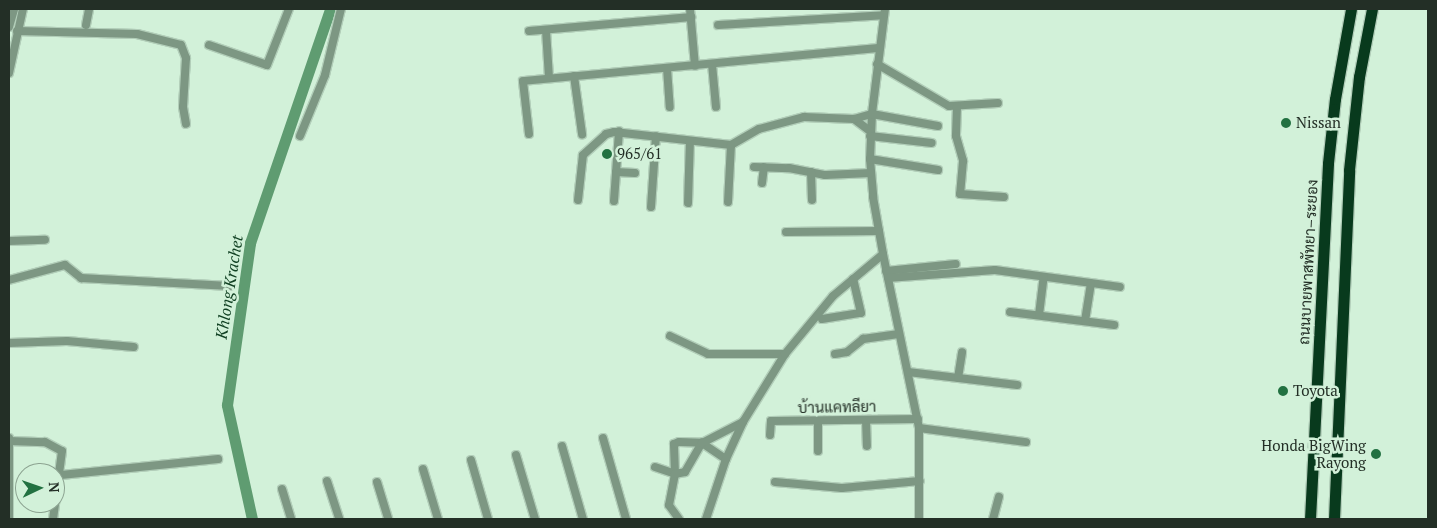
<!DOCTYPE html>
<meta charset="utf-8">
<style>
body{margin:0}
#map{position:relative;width:1437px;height:528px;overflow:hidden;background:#d2f1d9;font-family:"PT Serif",Sarabun,serif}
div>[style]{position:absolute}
.river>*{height:11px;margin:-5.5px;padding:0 5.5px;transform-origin:5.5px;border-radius:5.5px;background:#5f9c71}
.roads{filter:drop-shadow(1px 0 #b2ceb9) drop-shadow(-1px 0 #b2ceb9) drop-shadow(0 1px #b2ceb9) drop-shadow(0 -1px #b2ceb9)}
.minor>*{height:8px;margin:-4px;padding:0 4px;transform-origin:4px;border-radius:4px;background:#7d9783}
.highway>*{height:11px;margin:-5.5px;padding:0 5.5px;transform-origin:5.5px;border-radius:5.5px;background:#083a1d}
.dots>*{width:14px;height:14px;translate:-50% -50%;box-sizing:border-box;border:2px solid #d2f1d9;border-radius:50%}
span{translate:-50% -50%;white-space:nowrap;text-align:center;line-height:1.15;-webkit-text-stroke:5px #d2f1d9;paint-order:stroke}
.poi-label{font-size:15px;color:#232f26}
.left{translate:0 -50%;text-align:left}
.right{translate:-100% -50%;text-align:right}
.street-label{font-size:15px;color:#232f26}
.water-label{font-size:16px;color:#114123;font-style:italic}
.frame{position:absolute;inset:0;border:10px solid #232f26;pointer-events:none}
.north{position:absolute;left:15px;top:463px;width:50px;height:50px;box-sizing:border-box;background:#d2f1d9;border:1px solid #8ca391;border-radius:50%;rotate:87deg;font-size:14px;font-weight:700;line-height:20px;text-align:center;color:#232f26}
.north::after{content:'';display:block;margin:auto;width:18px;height:22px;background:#227141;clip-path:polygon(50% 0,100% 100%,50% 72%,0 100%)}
</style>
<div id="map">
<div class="river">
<i style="left:252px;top:519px;width:117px;rotate:-102.4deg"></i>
<i style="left:227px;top:405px;width:164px;rotate:-81.9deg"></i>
<i style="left:250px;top:243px;width:247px;rotate:-71.1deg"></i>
</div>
<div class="roads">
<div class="minor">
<i style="left:690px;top:9px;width:57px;rotate:85deg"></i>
<i style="left:885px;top:9px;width:106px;rotate:97.1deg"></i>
<i style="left:872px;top:114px;width:45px;rotate:92.5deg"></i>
<i style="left:870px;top:159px;width:38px;rotate:85deg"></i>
<i style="left:873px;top:197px;width:58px;rotate:80deg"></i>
<i style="left:883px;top:254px;width:178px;rotate:78.3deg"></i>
<i style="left:919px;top:428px;width:91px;rotate:90deg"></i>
<i style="left:86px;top:25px;width:16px;rotate:-79deg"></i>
<i style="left:718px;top:25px;width:166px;rotate:-3.4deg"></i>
<i style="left:9px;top:27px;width:19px;rotate:-74deg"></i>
<i style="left:546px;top:30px;width:48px;rotate:86.4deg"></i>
<i style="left:17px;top:31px;width:120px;rotate:1.4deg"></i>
<i style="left:137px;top:34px;width:45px;rotate:14deg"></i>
<i style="left:181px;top:45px;width:14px;rotate:69deg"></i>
<i style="left:186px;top:58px;width:49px;rotate:93.5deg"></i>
<i style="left:183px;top:107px;width:17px;rotate:80deg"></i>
<i style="left:529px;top:31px;width:163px;rotate:-4.9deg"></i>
<i style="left:209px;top:45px;width:61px;rotate:19deg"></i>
<i style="left:267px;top:65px;width:60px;rotate:-68.6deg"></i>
<i style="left:712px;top:64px;width:43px;rotate:84.7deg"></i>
<i style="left:877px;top:64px;width:83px;rotate:30.3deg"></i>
<i style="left:949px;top:106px;width:49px;rotate:-3.5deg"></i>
<i style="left:667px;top:68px;width:39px;rotate:86deg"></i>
<i style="left:9px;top:73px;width:66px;rotate:-77.7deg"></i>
<i style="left:574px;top:76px;width:59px;rotate:82.1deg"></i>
<i style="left:957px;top:106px;width:30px;rotate:92deg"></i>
<i style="left:956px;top:136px;width:26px;rotate:74deg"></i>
<i style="left:963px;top:161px;width:33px;rotate:95deg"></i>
<i style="left:960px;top:194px;width:44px;rotate:3.9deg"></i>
<i style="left:854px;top:119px;width:20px;rotate:37deg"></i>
<i style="left:529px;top:134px;width:53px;rotate:-96.5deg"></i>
<i style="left:523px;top:81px;width:358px;rotate:-5.3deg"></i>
<i style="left:300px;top:136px;width:66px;rotate:-67.7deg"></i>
<i style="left:325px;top:75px;width:68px;rotate:-76.4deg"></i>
<i style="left:870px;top:136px;width:62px;rotate:6.4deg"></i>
<i style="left:870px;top:159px;width:69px;rotate:9.2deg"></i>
<i style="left:754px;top:167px;width:35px;rotate:2deg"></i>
<i style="left:789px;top:168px;width:37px;rotate:11deg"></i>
<i style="left:825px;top:175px;width:46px;rotate:-2.5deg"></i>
<i style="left:616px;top:172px;width:19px;rotate:3deg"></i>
<i style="left:811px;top:172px;width:28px;rotate:88deg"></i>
<i style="left:762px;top:183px;width:16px;rotate:-83deg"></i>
<i style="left:578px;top:200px;width:45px;rotate:-83.7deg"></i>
<i style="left:583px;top:155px;width:31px;rotate:-42deg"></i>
<i style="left:606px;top:134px;width:8px;rotate:-14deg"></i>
<i style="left:614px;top:132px;width:118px;rotate:6.3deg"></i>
<i style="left:731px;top:145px;width:32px;rotate:-30deg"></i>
<i style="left:759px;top:129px;width:47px;rotate:-14.9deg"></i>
<i style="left:804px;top:117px;width:50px;rotate:2.3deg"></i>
<i style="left:854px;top:119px;width:19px;rotate:-16deg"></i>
<i style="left:872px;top:114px;width:67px;rotate:10.3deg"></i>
<i style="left:614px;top:201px;width:70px;rotate:-85.9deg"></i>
<i style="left:728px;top:202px;width:57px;rotate:-87deg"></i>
<i style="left:688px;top:203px;width:62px;rotate:-88.2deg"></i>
<i style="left:651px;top:207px;width:71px;rotate:-86deg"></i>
<i style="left:786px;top:232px;width:93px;rotate:-0.6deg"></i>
<i style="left:9px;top:241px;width:36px;rotate:-2deg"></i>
<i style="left:886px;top:271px;width:70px;rotate:-5.7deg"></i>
<i style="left:888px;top:278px;width:107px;rotate:-4.3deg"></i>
<i style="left:995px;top:270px;width:126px;rotate:7.7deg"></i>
<i style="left:9px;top:280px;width:58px;rotate:-15deg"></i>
<i style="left:65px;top:265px;width:21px;rotate:39deg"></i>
<i style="left:81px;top:278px;width:149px;rotate:3.1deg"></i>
<i style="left:1010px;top:312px;width:105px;rotate:7.1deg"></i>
<i style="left:1039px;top:315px;width:38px;rotate:-83deg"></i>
<i style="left:822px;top:319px;width:39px;rotate:-9deg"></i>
<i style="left:861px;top:313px;width:35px;rotate:-103deg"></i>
<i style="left:1085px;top:321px;width:38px;rotate:-81deg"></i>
<i style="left:670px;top:336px;width:42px;rotate:25.3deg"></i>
<i style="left:708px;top:354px;width:77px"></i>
<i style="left:9px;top:343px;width:58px;rotate:-2deg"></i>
<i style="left:67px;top:341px;width:67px;rotate:5.1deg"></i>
<i style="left:835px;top:354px;width:12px;rotate:-9deg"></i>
<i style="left:847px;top:352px;width:21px;rotate:-39deg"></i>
<i style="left:863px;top:339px;width:36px;rotate:-8deg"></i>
<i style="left:908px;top:372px;width:110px;rotate:6.8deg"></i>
<i style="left:958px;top:378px;width:26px;rotate:-81deg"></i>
<i style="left:866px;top:420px;width:26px;rotate:88deg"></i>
<i style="left:818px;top:421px;width:30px;rotate:90deg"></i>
<i style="left:919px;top:428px;width:108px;rotate:7.5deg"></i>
<i style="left:770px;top:435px;width:14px;rotate:-86deg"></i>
<i style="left:771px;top:421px;width:147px;rotate:-0.8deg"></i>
<i style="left:9px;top:438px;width:81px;rotate:90deg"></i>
<i style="left:603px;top:438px;width:84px;rotate:74.1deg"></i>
<i style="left:9px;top:441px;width:36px;rotate:2deg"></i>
<i style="left:45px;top:442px;width:19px;rotate:28deg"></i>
<i style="left:62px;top:451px;width:69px;rotate:97.5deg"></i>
<i style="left:562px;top:446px;width:76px;rotate:74deg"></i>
<i style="left:516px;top:455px;width:67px;rotate:73.5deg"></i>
<i style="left:471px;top:460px;width:61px;rotate:73.9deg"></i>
<i style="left:655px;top:467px;width:21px;rotate:19deg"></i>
<i style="left:675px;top:474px;width:30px;rotate:-92deg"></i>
<i style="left:674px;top:444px;width:5px;rotate:-22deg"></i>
<i style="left:679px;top:442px;width:23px;rotate:2deg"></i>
<i style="left:702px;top:443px;width:29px;rotate:34deg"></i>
<i style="left:423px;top:469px;width:52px;rotate:73.3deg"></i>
<i style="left:61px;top:475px;width:158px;rotate:-5.8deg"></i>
<i style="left:327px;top:481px;width:40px;rotate:72deg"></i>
<i style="left:377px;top:482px;width:39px;rotate:73deg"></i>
<i style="left:775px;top:482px;width:67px;rotate:5.1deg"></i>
<i style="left:842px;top:488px;width:78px;rotate:-5.1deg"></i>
<i style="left:282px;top:489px;width:31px;rotate:73deg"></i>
<i style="left:679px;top:519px;width:17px;rotate:-126deg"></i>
<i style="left:669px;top:505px;width:32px;rotate:-79deg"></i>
<i style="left:675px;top:474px;width:10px;rotate:-11deg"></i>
<i style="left:685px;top:472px;width:34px;rotate:-60deg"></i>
<i style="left:702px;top:443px;width:46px;rotate:-27.1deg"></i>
<i style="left:706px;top:519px;width:63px;rotate:-71.6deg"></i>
<i style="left:726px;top:459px;width:41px;rotate:-65.3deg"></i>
<i style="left:743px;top:422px;width:80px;rotate:-58.3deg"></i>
<i style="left:785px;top:354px;width:75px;rotate:-50.4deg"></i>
<i style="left:833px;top:296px;width:65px;rotate:-40deg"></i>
<i style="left:993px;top:519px;width:23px;rotate:-75deg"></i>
</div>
<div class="highway">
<i style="left:1310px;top:519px;width:356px;rotate:-87.1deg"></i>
<i style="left:1328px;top:163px;width:64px;rotate:-83.8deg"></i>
<i style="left:1335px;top:99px;width:91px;rotate:-79.9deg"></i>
<i style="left:1334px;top:519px;width:349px;rotate:-87.5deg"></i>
<i style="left:1349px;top:170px;width:94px;rotate:-83.9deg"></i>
<i style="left:1359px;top:77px;width:69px;rotate:-79.2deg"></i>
</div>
</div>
<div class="dots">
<i style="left:1286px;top:123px;background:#227141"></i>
<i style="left:607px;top:154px;background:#227141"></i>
<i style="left:1283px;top:391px;background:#227141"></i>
<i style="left:1376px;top:454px;background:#227141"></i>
</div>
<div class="poi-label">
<span class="left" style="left:1296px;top:123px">Nissan</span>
<span class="left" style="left:617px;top:154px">965/61</span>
<span class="left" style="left:1293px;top:391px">Toyota</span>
<span class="right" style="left:1366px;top:454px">Honda BigWing<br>Rayong</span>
</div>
<div class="street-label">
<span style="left:1308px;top:262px;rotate:-87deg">ถนนบายพาสพัทยา–ระยอง</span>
<span style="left:837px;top:407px;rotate:-1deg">บ้านแคทลียา</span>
</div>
<div class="water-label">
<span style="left:229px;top:287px;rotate:-81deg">Khlong Krachet</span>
</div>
<div class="frame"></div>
<div class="north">N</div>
</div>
